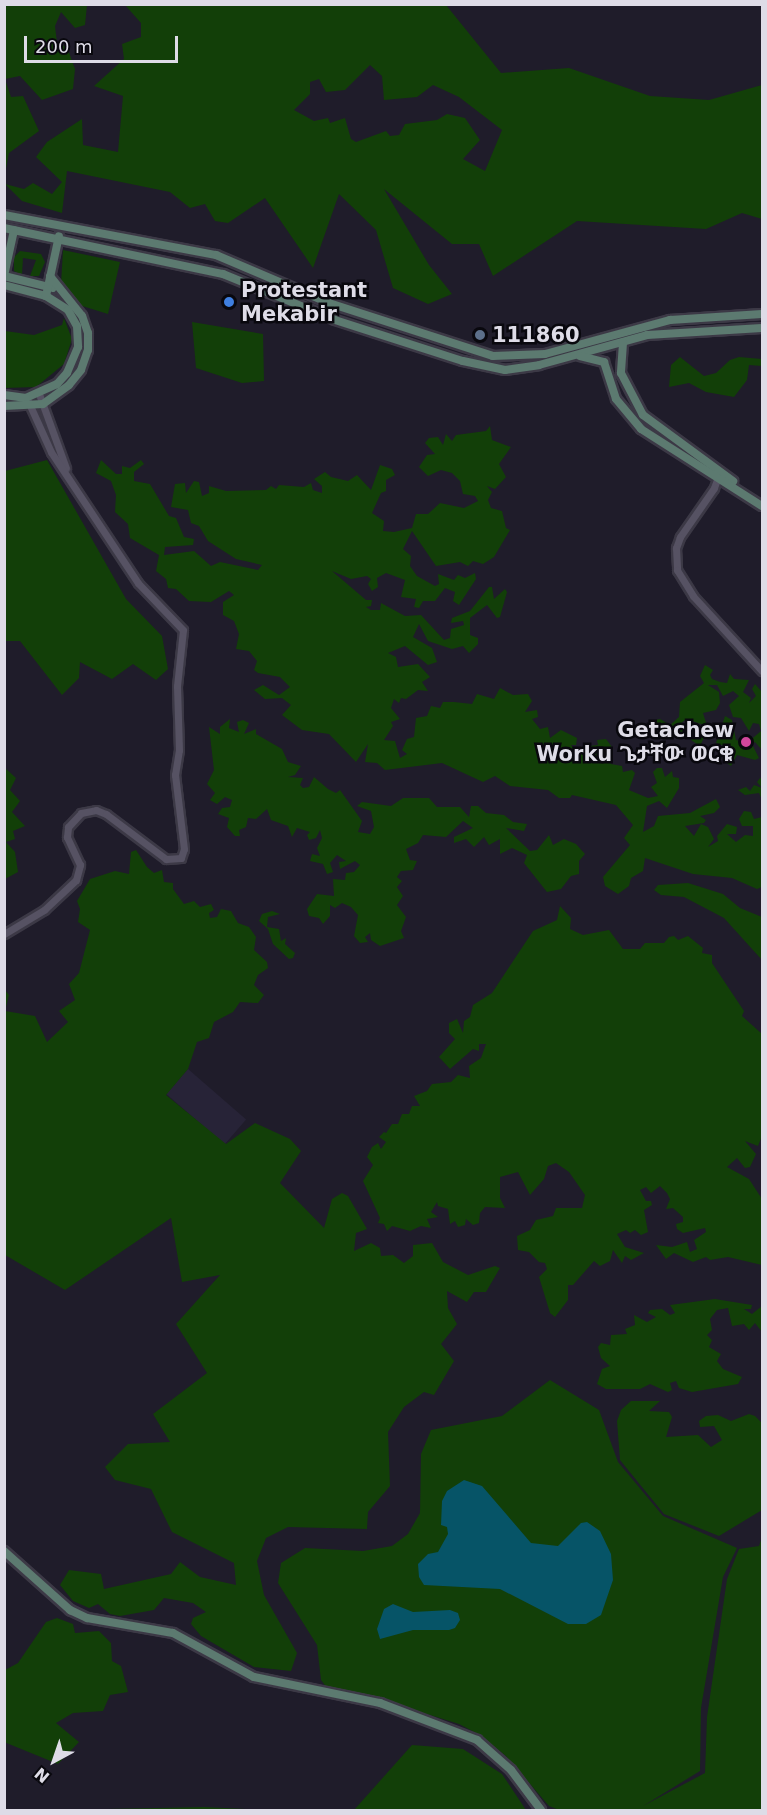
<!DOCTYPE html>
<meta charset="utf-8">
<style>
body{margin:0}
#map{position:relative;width:767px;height:1815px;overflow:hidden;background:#1f1c2a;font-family:"DejaVu Sans","Noto Sans Ethiopic",sans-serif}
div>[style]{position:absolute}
.built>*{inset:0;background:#272337;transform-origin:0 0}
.green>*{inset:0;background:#123f08}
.water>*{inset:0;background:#065467}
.roads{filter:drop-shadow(2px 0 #3c3946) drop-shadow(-2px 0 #3c3946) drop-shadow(0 2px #3c3946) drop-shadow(0 -2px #3c3946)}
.tertiary>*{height:7px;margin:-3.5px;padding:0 3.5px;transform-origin:3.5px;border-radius:3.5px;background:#565263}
.secondary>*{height:8px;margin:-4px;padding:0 4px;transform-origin:4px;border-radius:4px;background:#5c7a70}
.dots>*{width:16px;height:16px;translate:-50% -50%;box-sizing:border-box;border:3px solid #09080e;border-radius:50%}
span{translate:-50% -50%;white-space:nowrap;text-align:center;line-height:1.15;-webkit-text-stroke:5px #09080e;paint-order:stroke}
.poi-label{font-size:21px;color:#dedce7;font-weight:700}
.left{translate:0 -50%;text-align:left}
.right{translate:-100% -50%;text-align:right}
.frame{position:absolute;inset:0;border:6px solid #dedce7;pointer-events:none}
.north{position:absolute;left:24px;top:1731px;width:60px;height:60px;-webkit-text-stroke:4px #09080e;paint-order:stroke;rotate:220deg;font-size:16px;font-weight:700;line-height:24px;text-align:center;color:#dedce7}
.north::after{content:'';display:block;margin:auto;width:21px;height:27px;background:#dedce7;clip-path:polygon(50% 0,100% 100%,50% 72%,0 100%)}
.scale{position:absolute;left:24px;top:36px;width:154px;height:27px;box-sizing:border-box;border:3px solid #dedce7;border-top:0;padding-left:8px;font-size:18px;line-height:21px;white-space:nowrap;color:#dedce7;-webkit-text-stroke:4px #09080e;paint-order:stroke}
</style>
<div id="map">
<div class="built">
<i style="left:188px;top:1069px;width:77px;height:33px;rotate:41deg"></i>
</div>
<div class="green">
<i style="clip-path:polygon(5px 4px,87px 5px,85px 25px,75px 28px,61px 12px,55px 26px,57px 43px,67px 47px,75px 69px,73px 89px,42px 100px,20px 76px,5px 79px,11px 97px,23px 96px,39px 131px,9px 153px,5px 174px)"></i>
<i style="clip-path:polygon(evenodd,125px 5px,446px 5px,501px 73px,569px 68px,650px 96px,709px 100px,762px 85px,762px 219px,742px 213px,706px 229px,577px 221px,493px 276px,479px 244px,452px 244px,384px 189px,429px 265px,452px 294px,428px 304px,393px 288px,376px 230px,339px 194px,313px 268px,265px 198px,228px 223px,215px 221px,205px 204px,190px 208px,170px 192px,67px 171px,62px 213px,22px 201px,5px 184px,24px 189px,33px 183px,52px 194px,62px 182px,36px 157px,47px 142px,82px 119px,83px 145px,118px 152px,123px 96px,94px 86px,124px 59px,122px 44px,141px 37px,141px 23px,125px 5px,370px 65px,382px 76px,384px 100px,417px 97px,433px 85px,459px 97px,502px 130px,485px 171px,463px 159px,480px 140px,465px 118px,447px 114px,437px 120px,405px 124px,399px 135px,390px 136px,386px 131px,356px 142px,351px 139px,345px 118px,330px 123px,328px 118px,314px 121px,294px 110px,310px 94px,310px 82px,319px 79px,326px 92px,345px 90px,370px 65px)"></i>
<i style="clip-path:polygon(63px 250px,120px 262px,108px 314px,79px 305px,61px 284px)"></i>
<i style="clip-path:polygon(20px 251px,41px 254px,45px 262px,39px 276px,30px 276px,36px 260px,23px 258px,22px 275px,14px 271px,14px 257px)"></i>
<i style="clip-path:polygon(64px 318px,72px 339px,64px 364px,36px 387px,5px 388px,5px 331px,34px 335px,62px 325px)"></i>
<i style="clip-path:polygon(192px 322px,263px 334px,264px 381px,242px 383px,196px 368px)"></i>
<i style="clip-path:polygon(680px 357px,704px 376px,716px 373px,730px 360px,739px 357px,762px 359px,762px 366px,749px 365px,747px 380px,734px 397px,706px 392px,689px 383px,669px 387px,671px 365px)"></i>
<i style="clip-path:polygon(490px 426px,492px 440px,511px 447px,499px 464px,506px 477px,495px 489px,487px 486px,492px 492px,488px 500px,491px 508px,502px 511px,506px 528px,510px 530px,494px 557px,483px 564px,473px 561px,468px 566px,460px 562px,436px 566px,412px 531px,403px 549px,411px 556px,410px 566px,417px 576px,435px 586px,439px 584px,438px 574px,454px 580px,458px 575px,465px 578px,475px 573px,476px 579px,459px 605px,453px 601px,455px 592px,445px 588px,435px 601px,423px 601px,419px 608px,414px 607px,416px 599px,401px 597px,405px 580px,386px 573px,377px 578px,378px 587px,372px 591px,368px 584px,371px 579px,367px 576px,351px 579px,332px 571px,366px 600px,372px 600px,371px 606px,366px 607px,371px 610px,380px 610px,381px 603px,405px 616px,421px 615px,444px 640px,450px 638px,451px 629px,464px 625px,463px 621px,451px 623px,452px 618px,470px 611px,489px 587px,492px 587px,494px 599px,505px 589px,507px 592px,500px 617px,497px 618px,487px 605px,470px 618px,470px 635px,478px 638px,478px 644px,469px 653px,463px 646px,452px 649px,428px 641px,419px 624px,413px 637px,432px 648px,437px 662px,428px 665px,405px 646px,388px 653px,396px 657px,398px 667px,418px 664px,430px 677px,422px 682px,428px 691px,418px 690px,406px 699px,401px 698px,399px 703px,394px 699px,391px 708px,400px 719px,391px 722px,393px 726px,384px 740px,395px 741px,400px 758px,407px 754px,402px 750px,407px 739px,414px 737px,416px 718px,427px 716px,431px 706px,440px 708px,443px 702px,454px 702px,472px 704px,477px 694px,494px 699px,500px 688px,513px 695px,528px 694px,532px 701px,525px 712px,537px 710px,538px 717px,532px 719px,540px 729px,548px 727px,550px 738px,561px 730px,577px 738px,576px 745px,571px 745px,574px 749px,587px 753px,589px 746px,598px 745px,597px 740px,606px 739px,612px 747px,604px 747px,601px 754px,609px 755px,611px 764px,622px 766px,623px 772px,632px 770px,635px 773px,629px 790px,648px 798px,658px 796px,651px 787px,657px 783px,653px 772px,657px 768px,662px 768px,665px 777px,672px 771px,673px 777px,679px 778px,679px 788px,667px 808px,659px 801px,647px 806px,643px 832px,654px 826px,658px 816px,690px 813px,716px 799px,720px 807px,714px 813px,700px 816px,706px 820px,704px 823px,685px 826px,694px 836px,701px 824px,708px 827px,714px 839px,708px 847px,718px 841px,717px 836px,727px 824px,737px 827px,736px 834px,727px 834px,736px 842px,745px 835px,753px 836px,753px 826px,742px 826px,739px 819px,744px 811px,751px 812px,754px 819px,762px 817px,762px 887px,757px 889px,732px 878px,693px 874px,645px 858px,643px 871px,631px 878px,629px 886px,618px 894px,605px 886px,603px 877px,630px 845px,624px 838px,633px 825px,616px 805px,572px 795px,570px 798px,559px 798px,548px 790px,510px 786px,495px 776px,483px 782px,442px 763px,385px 770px,377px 763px,365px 762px,368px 744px,356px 762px,329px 734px,302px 730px,282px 715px,291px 705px,282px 698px,265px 699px,254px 690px,263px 685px,279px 695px,290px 687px,280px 677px,258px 673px,254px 670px,257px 661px,249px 651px,236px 649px,239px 634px,234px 621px,223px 615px,223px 602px,234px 595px,229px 591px,211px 602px,189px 601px,176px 589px,168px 588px,166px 579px,156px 571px,159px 555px,130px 538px,128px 524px,115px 512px,116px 495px,111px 481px,96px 473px,101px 460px,116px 474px,122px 474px,122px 466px,130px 468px,141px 460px,144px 464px,134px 472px,134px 481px,150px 484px,169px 516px,176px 518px,184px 537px,194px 539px,193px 545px,165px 547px,164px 555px,194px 551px,211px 566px,220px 562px,258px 570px,262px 565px,236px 559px,208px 541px,199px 526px,191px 523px,188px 510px,171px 507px,175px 484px,185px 483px,186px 493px,194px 481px,199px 482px,202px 496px,209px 493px,209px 486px,226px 491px,266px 490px,271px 486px,276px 489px,279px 485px,304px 487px,311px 483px,313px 490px,322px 493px,322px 486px,314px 479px,325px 472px,331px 477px,348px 481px,357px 475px,371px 490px,380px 465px,392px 469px,395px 475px,386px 480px,386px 491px,381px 493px,372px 513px,384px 521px,383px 531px,394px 532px,412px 528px,416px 514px,428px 514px,440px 503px,464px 508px,478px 501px,475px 496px,463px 494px,460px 481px,452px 473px,441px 470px,428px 476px,419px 467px,427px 455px,435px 454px,425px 443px,429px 438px,438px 437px,443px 445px,446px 434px,452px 441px,456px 435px,486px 431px)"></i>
<i style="clip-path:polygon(47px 460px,126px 599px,162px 636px,168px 669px,156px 680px,133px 664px,112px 679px,80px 662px,79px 678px,62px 695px,20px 641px,5px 641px,5px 471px)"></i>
<i style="clip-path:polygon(705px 665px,713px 670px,710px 675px,712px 679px,720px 682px,727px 683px,730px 674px,734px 679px,749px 680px,743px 692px,751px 698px,749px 703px,756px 696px,752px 689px,755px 684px,762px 692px,762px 750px,755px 742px,752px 744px,759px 758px,755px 760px,737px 755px,731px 766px,727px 763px,733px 757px,730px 748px,716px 743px,725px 716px,732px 720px,736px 740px,747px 743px,761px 731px,759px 724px,753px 723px,749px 731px,741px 718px,733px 717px,729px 705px,739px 696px,733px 691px,723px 696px,717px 685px,708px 685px,719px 692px,720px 703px,716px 710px,703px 713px,707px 726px,686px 719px,679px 725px,706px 733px,700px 746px,691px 740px,691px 734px,679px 738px,659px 725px,652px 728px,651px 721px,660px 719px,670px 725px,679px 717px,680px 702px,704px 683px,700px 676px)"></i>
<i style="clip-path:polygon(230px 719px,229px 728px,239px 732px,237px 722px,243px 720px,249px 723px,244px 734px,256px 729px,256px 734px,282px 749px,288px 762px,301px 766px,295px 775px,288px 777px,303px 778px,300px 785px,303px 788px,309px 787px,314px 777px,328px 789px,336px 793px,340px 790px,362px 821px,358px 832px,370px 834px,374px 827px,371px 811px,357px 806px,362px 802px,391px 806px,403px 798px,429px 798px,437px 807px,460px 807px,469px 817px,471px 806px,478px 806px,486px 813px,504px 815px,513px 822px,527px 824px,524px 831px,506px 828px,530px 851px,537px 850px,549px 835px,553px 845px,564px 839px,576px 844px,585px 854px,579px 861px,579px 874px,571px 876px,561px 889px,547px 892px,524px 863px,527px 855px,512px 848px,500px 854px,500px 839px,489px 845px,484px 837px,474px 847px,466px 839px,454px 843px,454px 837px,473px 828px,463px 821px,446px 837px,423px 835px,418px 843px,406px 849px,410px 860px,417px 861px,413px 870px,401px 871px,397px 877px,402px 881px,397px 887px,403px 896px,397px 905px,406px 917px,401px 931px,404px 938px,380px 946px,371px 940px,370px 933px,365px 937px,368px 942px,360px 943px,354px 936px,358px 915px,351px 907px,342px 903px,335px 908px,330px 905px,330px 916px,323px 924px,319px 918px,309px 916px,307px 909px,317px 894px,334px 896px,333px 879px,345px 880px,346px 873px,354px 872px,360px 865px,355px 861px,340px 869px,339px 862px,346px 861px,337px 855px,330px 863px,333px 872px,327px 874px,323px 864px,310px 861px,312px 854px,320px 856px,317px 848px,322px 838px,320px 830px,316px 838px,309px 840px,307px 835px,310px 832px,297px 828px,292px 837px,288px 826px,271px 820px,267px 809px,256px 819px,248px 818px,246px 827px,239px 830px,240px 836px,235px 836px,227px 827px,229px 818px,218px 814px,222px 808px,230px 807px,232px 800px,225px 797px,217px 804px,210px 800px,215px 793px,207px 784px,214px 770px,209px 727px,220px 734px,220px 727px)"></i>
<i style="clip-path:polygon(4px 767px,16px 778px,10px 790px,20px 801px,12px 812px,25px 826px,13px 831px,15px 839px,6px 842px,15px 852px,18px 872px,5px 879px)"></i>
<i style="clip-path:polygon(760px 778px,762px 779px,762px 800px,759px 793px,745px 795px,738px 790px,746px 787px,750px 791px,754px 785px,762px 788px,757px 782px)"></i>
<i style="clip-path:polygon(136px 850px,147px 867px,154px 873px,162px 870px,164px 882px,173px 883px,173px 889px,184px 904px,194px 901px,200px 907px,211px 904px,214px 910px,209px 913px,210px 918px,217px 917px,221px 909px,231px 911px,238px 923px,249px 927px,256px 937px,254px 950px,267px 962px,268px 968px,258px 975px,254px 985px,264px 995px,258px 1003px,240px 1002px,233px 1012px,214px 1022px,209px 1038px,197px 1042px,188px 1069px,166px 1095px,226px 1144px,255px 1123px,290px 1139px,301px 1151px,280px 1183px,324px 1228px,332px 1199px,342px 1193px,348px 1196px,367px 1229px,356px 1233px,354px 1251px,371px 1243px,380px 1248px,381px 1256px,393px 1255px,404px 1263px,413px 1256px,413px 1245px,432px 1243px,443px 1262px,468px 1275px,495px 1266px,500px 1268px,486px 1292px,474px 1292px,467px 1302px,447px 1291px,448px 1308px,457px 1324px,441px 1344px,454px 1361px,434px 1395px,424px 1392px,404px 1407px,388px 1432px,390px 1486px,368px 1512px,367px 1529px,288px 1527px,266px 1538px,257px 1561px,264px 1595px,297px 1653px,291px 1671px,254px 1667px,201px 1636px,191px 1624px,193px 1618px,206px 1612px,193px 1603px,164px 1598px,154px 1610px,120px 1616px,110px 1614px,98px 1604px,89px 1608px,73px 1601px,60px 1585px,69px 1570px,101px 1574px,104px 1589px,171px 1574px,180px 1562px,200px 1577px,236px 1585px,234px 1563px,172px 1532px,151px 1489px,115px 1480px,105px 1467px,128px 1444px,170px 1442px,153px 1414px,207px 1373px,176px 1324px,220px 1275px,182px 1282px,171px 1218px,65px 1290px,5px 1255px,5px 990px,9px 995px,5px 1011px,35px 1016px,47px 1042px,68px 1022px,59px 1011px,75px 1000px,69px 984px,79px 973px,90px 930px,78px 922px,80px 909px,77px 901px,90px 879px,115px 871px,129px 874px,131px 852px)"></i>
<i style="clip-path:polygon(688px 883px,723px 894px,740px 908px,762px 917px,762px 974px,762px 960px,724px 918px,684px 897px,661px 895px,654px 890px,658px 885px)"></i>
<i style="clip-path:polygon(560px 906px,571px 918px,570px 929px,583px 935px,609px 930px,623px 949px,640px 949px,645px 943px,664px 943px,669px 937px,674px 936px,678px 940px,688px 936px,703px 948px,702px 953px,712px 955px,712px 963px,744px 1011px,742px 1016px,762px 1034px,762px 1136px,758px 1146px,745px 1141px,756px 1154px,750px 1167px,745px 1168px,737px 1158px,727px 1167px,749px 1179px,762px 1199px,762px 1265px,728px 1257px,710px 1260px,706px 1257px,693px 1262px,674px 1253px,666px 1259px,656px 1245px,672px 1247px,687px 1242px,690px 1252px,697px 1249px,694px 1240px,706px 1232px,705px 1228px,683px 1233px,677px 1229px,676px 1224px,683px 1222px,683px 1217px,673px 1208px,666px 1209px,670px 1199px,667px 1193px,660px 1186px,651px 1193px,646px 1187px,640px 1190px,646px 1201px,651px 1201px,652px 1205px,644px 1210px,648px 1232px,641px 1235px,635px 1230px,630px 1233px,626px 1230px,617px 1234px,625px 1247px,644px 1253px,631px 1260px,625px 1256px,622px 1263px,613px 1250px,610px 1261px,600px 1266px,594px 1261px,573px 1285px,568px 1285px,568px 1300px,555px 1317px,550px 1313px,539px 1277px,547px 1269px,545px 1263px,539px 1262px,529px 1252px,518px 1250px,517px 1236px,530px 1230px,536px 1220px,553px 1216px,556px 1208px,582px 1208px,585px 1195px,569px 1172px,556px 1163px,548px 1166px,544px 1179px,530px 1195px,518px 1172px,500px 1177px,500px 1198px,505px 1208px,485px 1207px,480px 1213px,479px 1223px,473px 1225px,466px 1219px,465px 1225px,458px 1227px,455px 1221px,450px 1224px,448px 1209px,438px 1206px,437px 1202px,431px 1212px,438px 1217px,427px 1219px,431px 1228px,421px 1226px,410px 1231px,392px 1226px,387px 1231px,384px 1224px,378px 1223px,380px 1218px,363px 1181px,373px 1165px,367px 1157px,372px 1147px,378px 1143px,381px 1149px,386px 1142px,379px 1137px,384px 1132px,386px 1133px,392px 1124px,398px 1124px,402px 1114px,409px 1114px,412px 1106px,420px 1106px,414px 1096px,427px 1091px,432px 1084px,451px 1082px,458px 1075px,470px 1078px,469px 1066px,481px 1058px,486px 1044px,479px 1044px,479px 1051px,473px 1049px,450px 1069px,439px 1057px,455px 1039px,449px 1033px,449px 1023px,457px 1019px,463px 1033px,464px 1021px,470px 1017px,473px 1005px,492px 993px,533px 931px,557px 920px)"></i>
<i style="clip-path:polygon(272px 911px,280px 914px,268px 917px,267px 927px,279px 929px,281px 941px,286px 938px,285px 944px,295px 953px,293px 958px,289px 959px,273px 944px,268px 929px,259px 921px,262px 914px)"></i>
<i style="clip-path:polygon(715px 1299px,752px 1305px,751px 1309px,744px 1309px,752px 1314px,762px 1306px,762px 1332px,755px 1323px,749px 1330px,744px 1324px,732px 1326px,728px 1308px,717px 1310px,710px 1319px,712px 1330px,707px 1335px,712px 1340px,709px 1347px,721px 1354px,717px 1361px,723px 1369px,742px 1377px,738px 1384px,692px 1392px,679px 1388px,676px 1381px,670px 1383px,672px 1390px,668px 1392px,650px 1384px,640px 1389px,606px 1389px,597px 1384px,602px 1369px,610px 1366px,601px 1358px,598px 1347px,601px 1343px,610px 1345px,611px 1335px,627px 1334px,625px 1329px,635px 1325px,634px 1315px,647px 1322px,656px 1317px,648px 1313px,650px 1310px,662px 1309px,670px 1315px,675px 1313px,670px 1305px)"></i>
<i style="clip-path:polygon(550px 1380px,599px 1410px,618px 1462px,663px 1516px,737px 1548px,723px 1577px,701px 1708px,700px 1771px,643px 1806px,705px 1773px,707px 1717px,727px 1579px,739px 1549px,759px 1546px,762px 1537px,762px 1810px,559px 1810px,549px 1806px,506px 1756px,480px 1735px,459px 1724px,369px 1696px,327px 1688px,321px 1680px,317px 1645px,278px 1583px,281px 1563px,305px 1548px,363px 1551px,392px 1546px,408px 1534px,420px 1513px,421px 1454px,431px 1430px,502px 1416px)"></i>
<i style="clip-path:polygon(631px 1401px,660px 1401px,649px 1411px,669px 1412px,672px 1417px,666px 1437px,698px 1435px,711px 1447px,722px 1440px,714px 1426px,700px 1427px,699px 1421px,706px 1416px,718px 1415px,731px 1421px,749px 1414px,755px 1416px,762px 1423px,762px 1510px,719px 1536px,664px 1514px,620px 1460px,617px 1421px,621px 1410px)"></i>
<i style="clip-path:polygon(57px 1618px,73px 1624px,75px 1633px,99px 1631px,111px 1643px,112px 1661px,121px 1666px,128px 1692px,110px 1695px,103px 1711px,73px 1713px,56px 1723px,79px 1742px,58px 1764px,4px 1742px,5px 1670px,18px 1663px,46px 1622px)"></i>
<i style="clip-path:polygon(412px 1745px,463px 1749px,502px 1774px,526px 1810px,354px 1810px)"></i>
<i style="clip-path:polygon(204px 1807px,264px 1810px,57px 1810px,59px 1810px)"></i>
</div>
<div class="water">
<i style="clip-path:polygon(464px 1480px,482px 1486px,531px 1543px,558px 1546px,581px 1523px,587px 1522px,600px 1531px,611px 1554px,613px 1580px,601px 1615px,586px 1624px,568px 1624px,500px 1589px,424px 1585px,419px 1577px,418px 1564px,428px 1554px,438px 1552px,448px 1534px,447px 1527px,441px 1525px,442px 1501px,447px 1491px)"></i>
<i style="clip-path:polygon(393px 1604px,413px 1612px,450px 1610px,458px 1613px,460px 1620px,455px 1628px,449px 1630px,413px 1630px,380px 1639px,377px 1629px,384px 1609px)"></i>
</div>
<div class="roads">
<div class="tertiary">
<i style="left:39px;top:394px;width:79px;rotate:70deg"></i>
<i style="left:719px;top:474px;width:15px;rotate:110deg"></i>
<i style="left:714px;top:488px;width:60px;rotate:124.8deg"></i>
<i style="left:680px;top:537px;width:12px;rotate:110deg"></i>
<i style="left:676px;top:548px;width:22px;rotate:87deg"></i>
<i style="left:677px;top:570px;width:31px;rotate:58deg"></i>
<i style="left:693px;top:596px;width:102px;rotate:47.4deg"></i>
<i style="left:4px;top:934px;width:47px;rotate:-31deg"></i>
<i style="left:44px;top:910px;width:44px;rotate:-43.2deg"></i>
<i style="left:76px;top:880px;width:16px;rotate:-75deg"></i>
<i style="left:80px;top:865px;width:31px;rotate:-115deg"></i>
<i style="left:67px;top:837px;width:10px;rotate:-84deg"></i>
<i style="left:68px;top:827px;width:19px;rotate:-47deg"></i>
<i style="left:81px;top:813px;width:15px;rotate:-11deg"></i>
<i style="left:96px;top:810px;width:11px;rotate:22deg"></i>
<i style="left:106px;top:814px;width:75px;rotate:36.9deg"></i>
<i style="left:166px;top:859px;width:15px;rotate:-4deg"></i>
<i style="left:181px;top:858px;width:9px;rotate:-72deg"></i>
<i style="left:184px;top:849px;width:75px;rotate:-96.9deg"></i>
<i style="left:175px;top:775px;width:25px;rotate:-81deg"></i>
<i style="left:179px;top:750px;width:64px;rotate:-91.8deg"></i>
<i style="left:177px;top:686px;width:56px;rotate:-83.9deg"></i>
<i style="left:183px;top:630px;width:65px;rotate:-133.8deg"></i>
<i style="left:138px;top:583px;width:157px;rotate:-123.6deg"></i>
<i style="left:51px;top:452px;width:56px;rotate:-114.3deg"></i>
</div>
<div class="secondary">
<i style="left:4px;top:215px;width:216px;rotate:10.7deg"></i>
<i style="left:216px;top:255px;width:123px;rotate:23deg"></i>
<i style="left:329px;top:303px;width:172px;rotate:17.9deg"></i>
<i style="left:493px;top:356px;width:52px;rotate:-2.2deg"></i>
<i style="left:545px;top:354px;width:130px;rotate:-15.2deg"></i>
<i style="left:670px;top:320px;width:92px;rotate:-3.7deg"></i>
<i style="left:4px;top:228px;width:224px;rotate:11.9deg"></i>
<i style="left:223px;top:274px;width:121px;rotate:22.3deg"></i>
<i style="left:335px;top:320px;width:134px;rotate:17.8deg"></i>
<i style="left:463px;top:361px;width:43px;rotate:12.1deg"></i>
<i style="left:505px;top:370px;width:34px;rotate:-8deg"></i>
<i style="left:539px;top:365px;width:112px;rotate:-15.5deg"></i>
<i style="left:647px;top:335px;width:115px;rotate:-3.5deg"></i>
<i style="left:4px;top:276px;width:50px;rotate:13.8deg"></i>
<i style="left:4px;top:276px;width:47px;rotate:-77.7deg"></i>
<i style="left:4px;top:285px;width:43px;rotate:14.7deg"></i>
<i style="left:46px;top:296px;width:26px;rotate:32deg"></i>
<i style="left:68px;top:310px;width:18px;rotate:61deg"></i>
<i style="left:77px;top:326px;width:21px;rotate:87deg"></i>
<i style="left:78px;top:347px;width:28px;rotate:113deg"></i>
<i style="left:67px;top:373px;width:15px;rotate:132deg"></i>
<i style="left:57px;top:384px;width:34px;rotate:156deg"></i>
<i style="left:26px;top:398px;width:22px;rotate:-172deg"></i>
<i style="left:46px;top:296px;width:61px;rotate:-77.8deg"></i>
<i style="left:623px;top:343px;width:30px;rotate:94deg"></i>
<i style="left:621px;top:373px;width:47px;rotate:62.4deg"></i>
<i style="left:643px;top:415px;width:112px;rotate:36.3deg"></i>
<i style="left:580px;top:356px;width:25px;rotate:14deg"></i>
<i style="left:604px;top:362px;width:39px;rotate:72deg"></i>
<i style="left:616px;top:399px;width:39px;rotate:50deg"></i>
<i style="left:641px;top:429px;width:143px;rotate:32.5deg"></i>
<i style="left:4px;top:406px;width:39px;rotate:-3deg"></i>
<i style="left:43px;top:404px;width:32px;rotate:-36deg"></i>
<i style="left:69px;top:385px;width:19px;rotate:-51deg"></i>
<i style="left:81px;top:370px;width:21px;rotate:-71deg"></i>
<i style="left:88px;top:350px;width:17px;rotate:-90deg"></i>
<i style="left:88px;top:333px;width:18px;rotate:-109deg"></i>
<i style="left:82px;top:316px;width:51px;rotate:-128.7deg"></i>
<i style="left:4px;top:1551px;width:89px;rotate:41.8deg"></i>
<i style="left:70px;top:1610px;width:19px;rotate:25deg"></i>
<i style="left:87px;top:1618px;width:87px;rotate:9.9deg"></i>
<i style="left:173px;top:1633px;width:92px;rotate:28.5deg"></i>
<i style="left:254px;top:1677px;width:129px;rotate:11.7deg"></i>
<i style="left:380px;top:1703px;width:104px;rotate:20.9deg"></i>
<i style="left:477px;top:1740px;width:45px;rotate:41.4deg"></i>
<i style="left:511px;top:1770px;width:50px;rotate:53.1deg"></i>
</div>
</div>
<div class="dots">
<i style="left:229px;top:302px;background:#3f7fe0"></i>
<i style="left:480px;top:335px;background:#5c6f8a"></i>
<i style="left:746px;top:742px;background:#d1479c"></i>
</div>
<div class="poi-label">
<span class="left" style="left:241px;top:302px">Protestant<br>Mekabir</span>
<span class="left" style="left:492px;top:335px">111860</span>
<span class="right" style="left:734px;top:742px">Getachew<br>Worku ጌታቸው ወርቁ</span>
</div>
<div class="frame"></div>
<div class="north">N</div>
<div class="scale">200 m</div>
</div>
